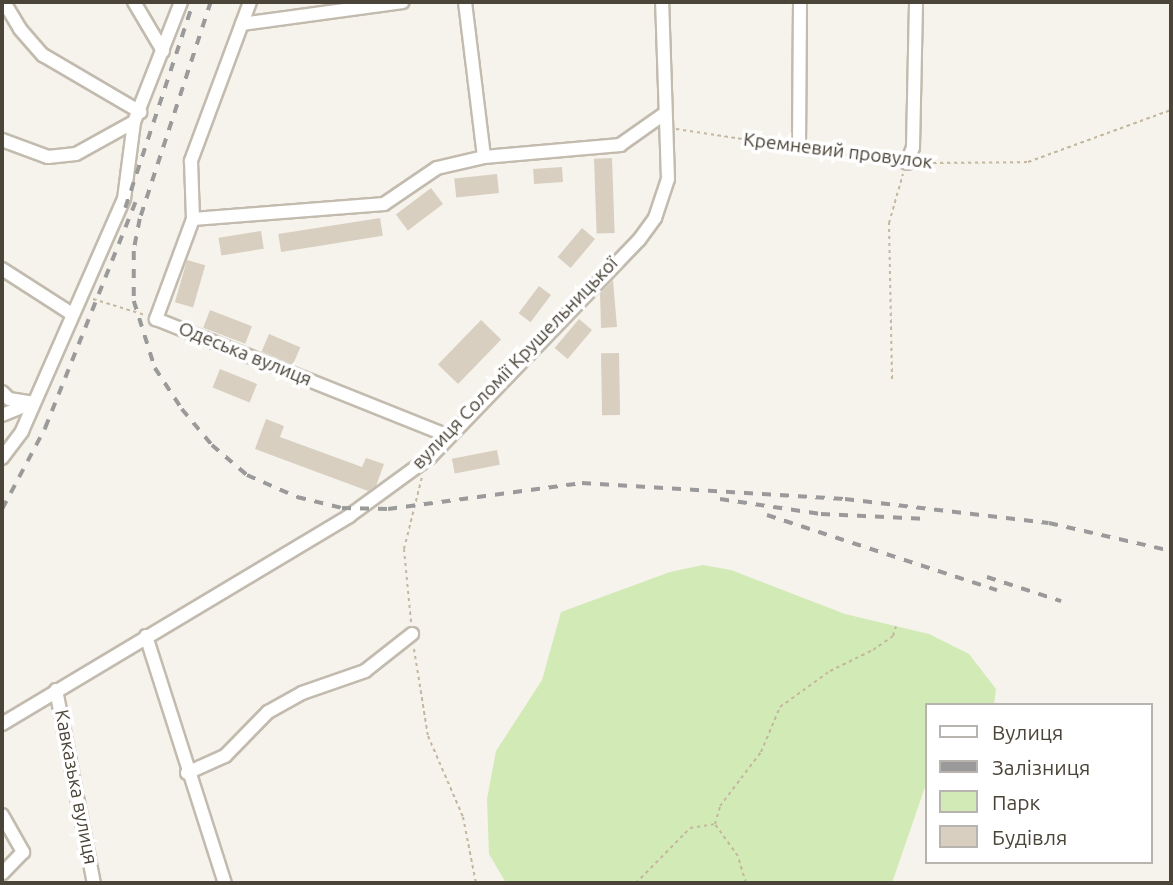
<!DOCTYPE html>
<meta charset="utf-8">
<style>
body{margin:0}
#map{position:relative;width:1173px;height:885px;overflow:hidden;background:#f6f3ec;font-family:Ubuntu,sans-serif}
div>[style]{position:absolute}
.green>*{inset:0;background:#d2eab5}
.building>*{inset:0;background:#d8cfc1;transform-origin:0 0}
.path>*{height:2px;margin-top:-1px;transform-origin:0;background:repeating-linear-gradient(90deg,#c4b79f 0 3.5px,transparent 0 7px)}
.roads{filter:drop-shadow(2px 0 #c2bbae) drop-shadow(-2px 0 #c2bbae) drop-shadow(0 2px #c2bbae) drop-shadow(0 -2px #c2bbae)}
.minor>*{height:12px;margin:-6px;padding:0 6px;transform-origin:6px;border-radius:6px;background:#fff}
.rail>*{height:3.5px;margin-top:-1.75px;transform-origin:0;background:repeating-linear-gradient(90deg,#9a9a9a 0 9px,transparent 0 18px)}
span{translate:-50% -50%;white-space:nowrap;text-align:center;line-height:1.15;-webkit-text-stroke:7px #fff;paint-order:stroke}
.street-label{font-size:19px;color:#4b4439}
.frame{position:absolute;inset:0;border:4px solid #4b4439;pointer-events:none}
.legend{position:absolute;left:925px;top:703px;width:228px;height:161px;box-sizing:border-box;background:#fff;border:2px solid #b7b4b0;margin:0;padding:9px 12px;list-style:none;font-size:21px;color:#4b4439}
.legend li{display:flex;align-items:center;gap:14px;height:35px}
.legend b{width:35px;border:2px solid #b7b4b0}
</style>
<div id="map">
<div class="green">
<i style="clip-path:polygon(703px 565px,731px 570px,845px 614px,929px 634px,969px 654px,996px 689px,994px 705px,926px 705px,926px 784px,892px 883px,506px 883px,489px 854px,487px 799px,496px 751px,542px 680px,561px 612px,670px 572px)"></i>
</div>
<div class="building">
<i style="left:612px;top:158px;width:75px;height:18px;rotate:88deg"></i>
<i style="left:562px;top:167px;width:15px;height:29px;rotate:86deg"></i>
<i style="left:497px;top:174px;width:19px;height:43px;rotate:84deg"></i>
<i style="left:431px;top:188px;width:20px;height:44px;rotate:53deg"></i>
<i style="left:380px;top:218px;width:18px;height:103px;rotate:81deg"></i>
<i style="left:582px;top:228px;width:17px;height:38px;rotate:40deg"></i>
<i style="left:261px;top:231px;width:18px;height:43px;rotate:81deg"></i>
<i style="left:187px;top:260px;width:19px;height:44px;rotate:16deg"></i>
<i style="clip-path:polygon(613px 280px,617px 327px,601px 328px,600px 293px)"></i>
<i style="left:539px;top:286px;width:15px;height:34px;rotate:37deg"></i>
<i style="left:210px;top:310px;width:45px;height:19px;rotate:21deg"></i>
<i style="left:579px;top:319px;width:17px;height:38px;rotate:40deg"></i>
<i style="left:481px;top:320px;width:28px;height:62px;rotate:44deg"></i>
<i style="left:269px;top:334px;width:34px;height:19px;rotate:23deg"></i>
<i style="left:619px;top:353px;width:62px;height:18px;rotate:89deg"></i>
<i style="left:220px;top:369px;width:40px;height:20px;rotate:22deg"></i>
<i style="clip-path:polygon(266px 419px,284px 426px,280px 437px,362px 467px,366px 458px,384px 464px,376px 486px,368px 491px,255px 449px)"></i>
<i style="left:497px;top:450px;width:15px;height:46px;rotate:79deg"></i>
</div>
<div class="path">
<i style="left:676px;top:129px;width:114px;rotate:8.6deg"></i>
<i style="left:811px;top:149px;width:86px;rotate:8.7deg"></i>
<i style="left:919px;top:163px;width:109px;rotate:-0.5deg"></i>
<i style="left:1028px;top:162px;width:152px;rotate:-20deg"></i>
<i style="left:93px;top:299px;width:54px;rotate:17.1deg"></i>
<i style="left:892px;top:379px;width:156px;rotate:-91.1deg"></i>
<i style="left:889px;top:223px;width:51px;rotate:-74.1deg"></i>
<i style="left:411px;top:622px;width:73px;rotate:-95.5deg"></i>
<i style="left:404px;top:549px;width:74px;rotate:-76deg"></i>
<i style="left:414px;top:649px;width:88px;rotate:80.9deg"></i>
<i style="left:428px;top:736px;width:88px;rotate:66.6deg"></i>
<i style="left:463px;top:817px;width:67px;rotate:78.9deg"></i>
<i style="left:636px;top:883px;width:77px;rotate:-45.5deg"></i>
<i style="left:690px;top:828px;width:24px;rotate:-9deg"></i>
<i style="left:746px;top:883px;width:28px;rotate:-107deg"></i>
<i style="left:738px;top:856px;width:39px;rotate:-126deg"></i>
<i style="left:715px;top:824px;width:19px;rotate:-74deg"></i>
<i style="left:720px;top:806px;width:68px;rotate:-52.8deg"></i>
<i style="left:761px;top:752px;width:49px;rotate:-67.1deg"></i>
<i style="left:780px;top:707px;width:62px;rotate:-35.8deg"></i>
<i style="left:830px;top:671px;width:48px;rotate:-26deg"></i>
<i style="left:873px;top:650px;width:24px;rotate:-35deg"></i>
<i style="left:893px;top:636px;width:10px;rotate:-73deg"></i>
</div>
<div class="roads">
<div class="minor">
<i style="left:4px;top:2px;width:31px;rotate:59deg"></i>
<i style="left:20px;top:29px;width:35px;rotate:49deg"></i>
<i style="left:43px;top:55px;width:113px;rotate:30.4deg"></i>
<i style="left:134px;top:2px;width:57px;rotate:59.4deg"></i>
<i style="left:250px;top:2px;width:170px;rotate:110.4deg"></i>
<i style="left:191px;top:161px;width:58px;rotate:88deg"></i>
<i style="left:193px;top:219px;width:107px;rotate:110.3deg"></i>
<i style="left:156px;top:319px;width:315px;rotate:21.8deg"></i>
<i style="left:465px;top:2px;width:156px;rotate:83deg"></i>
<i style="left:242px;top:24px;width:162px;rotate:-7.8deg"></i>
<i style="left:2px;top:140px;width:49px;rotate:20.3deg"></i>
<i style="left:48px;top:157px;width:28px;rotate:-6deg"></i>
<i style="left:76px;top:154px;width:66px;rotate:-28.9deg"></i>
<i style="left:799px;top:147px;width:145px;rotate:-89.6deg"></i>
<i style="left:907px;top:163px;width:17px;rotate:-69deg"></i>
<i style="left:913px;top:147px;width:145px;rotate:-88.8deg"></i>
<i style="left:193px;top:219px;width:192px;rotate:-4.5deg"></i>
<i style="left:384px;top:204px;width:64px;rotate:-34.2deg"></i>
<i style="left:437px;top:168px;width:48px;rotate:-13.2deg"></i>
<i style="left:484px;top:157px;width:137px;rotate:-5deg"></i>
<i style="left:620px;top:145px;width:54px;rotate:-35.2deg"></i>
<i style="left:2px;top:269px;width:83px;rotate:32.7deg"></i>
<i style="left:2px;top:392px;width:10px;rotate:45deg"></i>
<i style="left:9px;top:399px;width:24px;rotate:9deg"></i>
<i style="left:2px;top:415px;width:29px;rotate:-22deg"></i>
<i style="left:2px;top:458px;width:34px;rotate:-53deg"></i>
<i style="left:22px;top:431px;width:253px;rotate:-66.3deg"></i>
<i style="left:124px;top:199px;width:78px;rotate:-82.6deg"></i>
<i style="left:134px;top:122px;width:129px;rotate:-68.6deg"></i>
<i style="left:146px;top:636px;width:259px;rotate:72.3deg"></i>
<i style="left:56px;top:690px;width:197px;rotate:78.9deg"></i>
<i style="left:2px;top:724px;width:405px;rotate:-30.9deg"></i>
<i style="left:349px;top:516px;width:100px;rotate:-36.1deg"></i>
<i style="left:430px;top:457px;width:301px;rotate:-46.1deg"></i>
<i style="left:639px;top:240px;width:27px;rotate:-54deg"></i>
<i style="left:655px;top:218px;width:41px;rotate:-71.6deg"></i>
<i style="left:668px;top:179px;width:177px;rotate:-91.9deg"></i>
<i style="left:187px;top:773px;width:42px;rotate:-24.1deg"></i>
<i style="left:225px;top:756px;width:62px;rotate:-45.7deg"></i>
<i style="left:268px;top:712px;width:39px;rotate:-29deg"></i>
<i style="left:302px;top:693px;width:67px;rotate:-19.2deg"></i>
<i style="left:365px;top:671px;width:60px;rotate:-38.2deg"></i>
<i style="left:2px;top:815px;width:43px;rotate:60.4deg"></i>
<i style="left:23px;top:852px;width:30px;rotate:134deg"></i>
</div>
</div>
<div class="rail">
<i style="left:211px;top:2px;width:228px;rotate:108.1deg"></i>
<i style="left:140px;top:219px;width:33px;rotate:101deg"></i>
<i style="left:134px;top:251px;width:50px;rotate:90deg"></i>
<i style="left:134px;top:301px;width:70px;rotate:72.6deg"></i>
<i style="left:155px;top:368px;width:49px;rotate:56.6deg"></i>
<i style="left:182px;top:409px;width:47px;rotate:50.2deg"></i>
<i style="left:212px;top:445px;width:46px;rotate:40.6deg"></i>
<i style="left:247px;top:475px;width:55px;rotate:23.7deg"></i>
<i style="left:297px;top:497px;width:46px;rotate:13.7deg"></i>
<i style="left:342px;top:508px;width:46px;rotate:1.2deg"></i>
<i style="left:388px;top:509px;width:196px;rotate:-7.6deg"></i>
<i style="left:582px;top:483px;width:263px;rotate:3.5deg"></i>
<i style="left:845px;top:499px;width:205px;rotate:6.7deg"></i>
<i style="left:1049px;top:523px;width:125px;rotate:12.9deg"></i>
<i style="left:125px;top:208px;width:217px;rotate:-71.7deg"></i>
<i style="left:720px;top:499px;width:102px;rotate:8.4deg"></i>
<i style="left:821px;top:514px;width:107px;rotate:2.7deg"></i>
<i style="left:2px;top:509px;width:92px;rotate:-62deg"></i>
<i style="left:45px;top:428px;width:248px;rotate:-68.2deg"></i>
<i style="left:767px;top:515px;width:242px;rotate:18.1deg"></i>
<i style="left:987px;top:577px;width:78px;rotate:18deg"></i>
</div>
<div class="street-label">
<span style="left:838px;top:151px;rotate:7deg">Кремневий провулок</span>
<span style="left:245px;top:354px;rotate:22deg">Одеська вулиця</span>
<span style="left:515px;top:363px;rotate:-46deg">вулиця Соломії Крушельницької</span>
<span style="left:76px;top:787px;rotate:79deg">Кавказька вулиця</span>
</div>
<div class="frame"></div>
<ul class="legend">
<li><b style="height:9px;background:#fff"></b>Вулиця</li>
<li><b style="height:9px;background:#9a9a9a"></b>Залізниця</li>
<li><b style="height:19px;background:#d2eab5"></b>Парк</li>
<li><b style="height:19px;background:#d8cfc1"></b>Будівля</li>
</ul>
</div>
